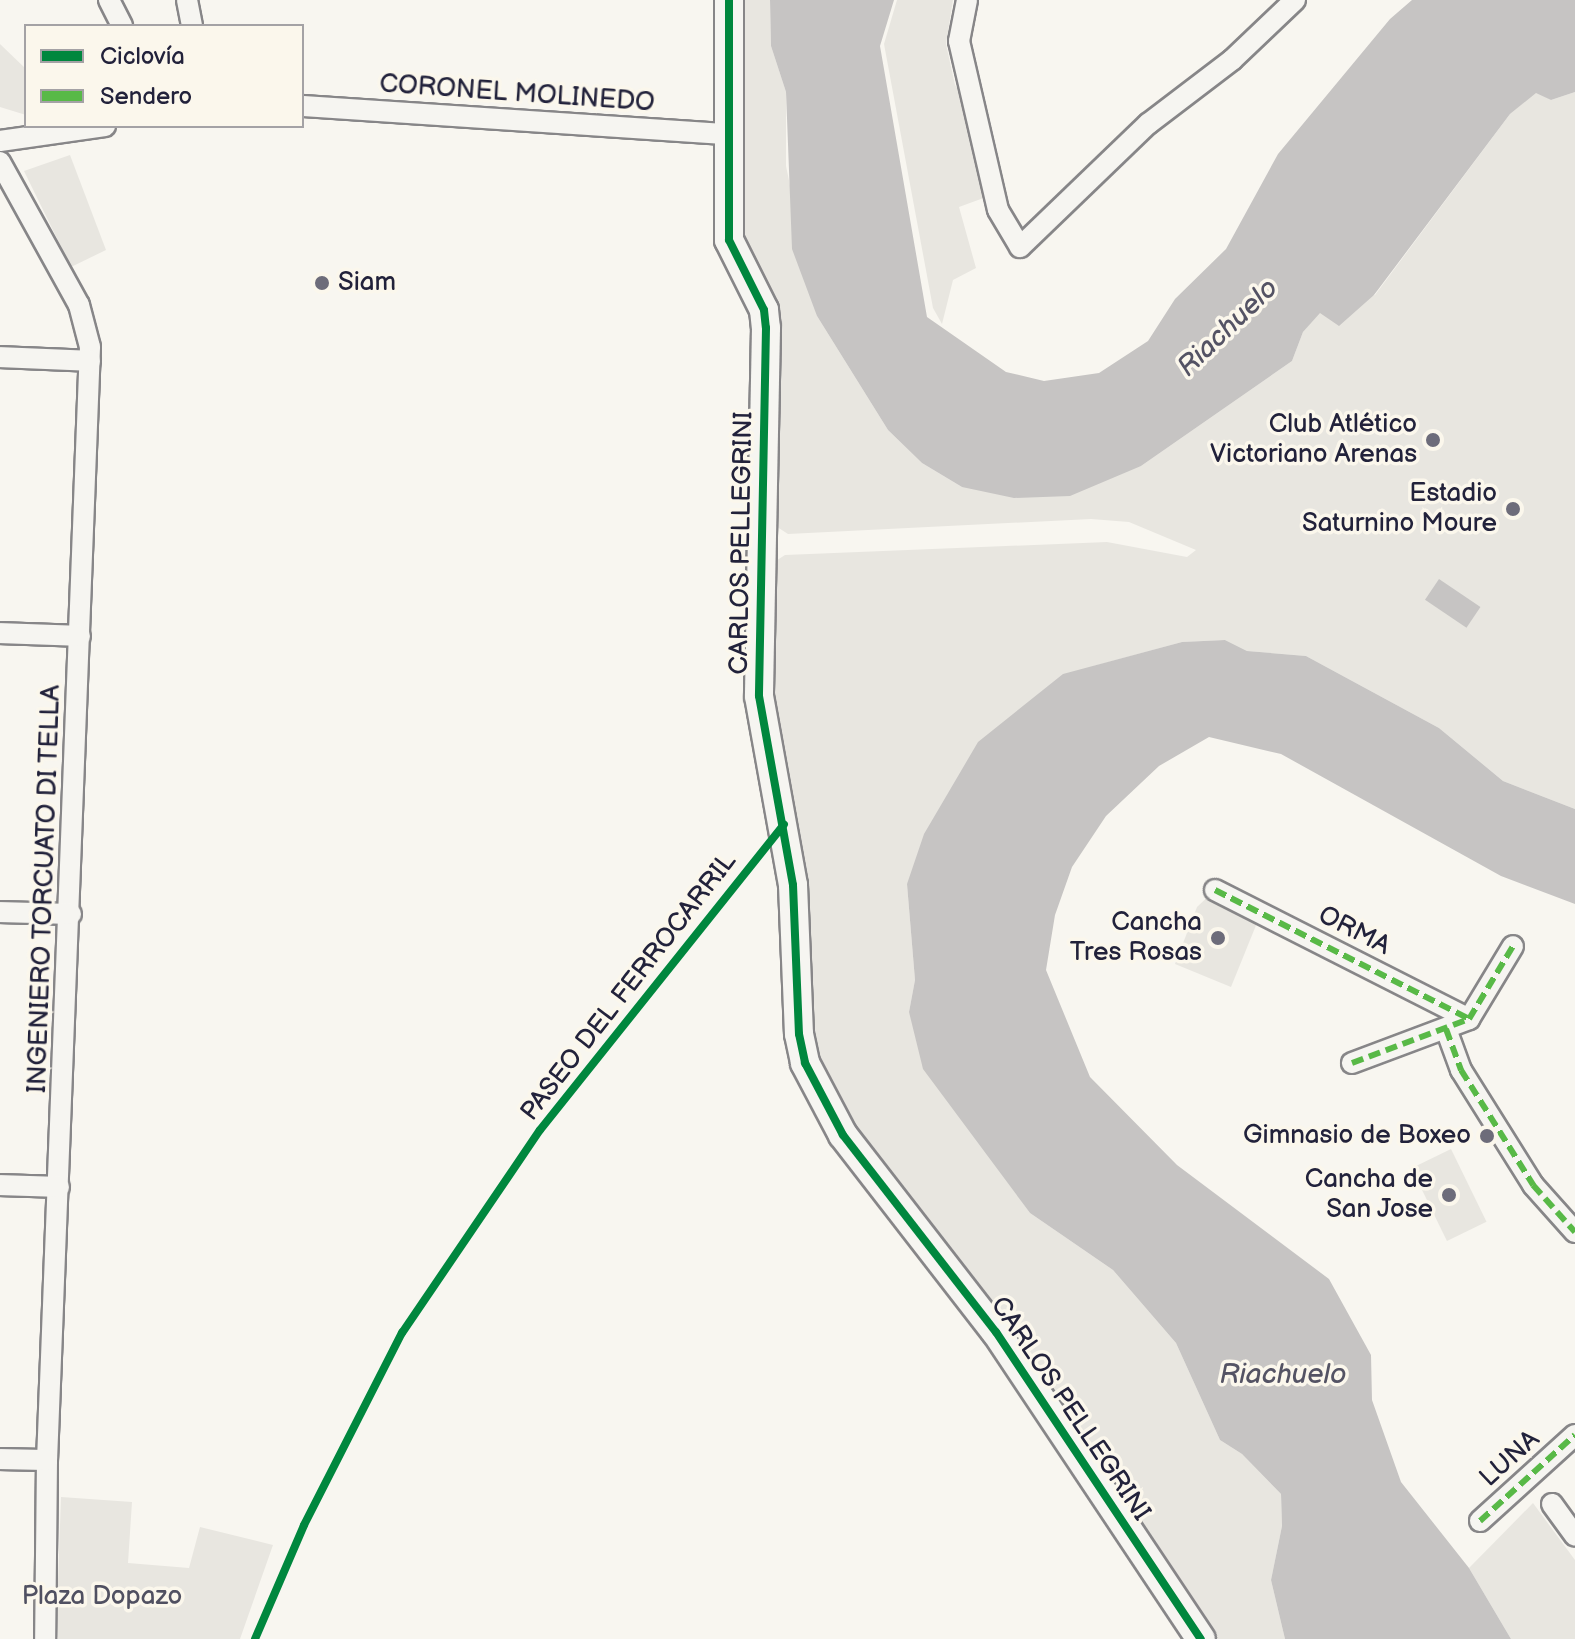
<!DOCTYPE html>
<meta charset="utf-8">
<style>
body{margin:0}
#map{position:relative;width:1575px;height:1639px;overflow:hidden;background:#f8f6f0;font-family:"Balsamiq Sans",sans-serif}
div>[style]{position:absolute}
.green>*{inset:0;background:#e8e6e0;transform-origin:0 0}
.water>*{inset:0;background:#c6c4c3;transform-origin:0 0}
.roads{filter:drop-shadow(2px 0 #878688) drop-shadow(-2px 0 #878688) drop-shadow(0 2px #878688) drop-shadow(0 -2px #878688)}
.street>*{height:20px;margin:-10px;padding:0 10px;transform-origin:10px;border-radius:10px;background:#f6f5f1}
.secondary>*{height:28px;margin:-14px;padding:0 14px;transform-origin:14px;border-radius:14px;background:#f6f5f1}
.quiet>*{height:6px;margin-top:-3px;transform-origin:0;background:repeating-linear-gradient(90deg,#58b947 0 12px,transparent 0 18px)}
.cycleway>*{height:8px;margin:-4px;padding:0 4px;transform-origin:4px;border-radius:4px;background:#00873e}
.dots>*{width:22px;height:22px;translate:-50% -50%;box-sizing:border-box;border:4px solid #fbf7ec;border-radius:50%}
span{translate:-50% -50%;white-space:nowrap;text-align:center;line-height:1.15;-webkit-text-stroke:7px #fbf7ec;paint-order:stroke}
.street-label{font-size:26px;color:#22223b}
.poi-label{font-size:26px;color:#22223b}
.left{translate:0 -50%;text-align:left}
.right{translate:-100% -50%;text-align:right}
.park-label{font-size:26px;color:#505061}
.water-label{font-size:28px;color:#545364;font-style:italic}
.legend{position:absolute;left:24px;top:24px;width:280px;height:104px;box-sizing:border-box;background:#fbf7ec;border:2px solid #a4a2a5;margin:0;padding:10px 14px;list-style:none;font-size:24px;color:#22223b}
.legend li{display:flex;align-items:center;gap:16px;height:40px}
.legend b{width:40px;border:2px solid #a4a2a5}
</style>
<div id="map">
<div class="green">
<i style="clip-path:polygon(733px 0,770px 0,771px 46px,786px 92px,786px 166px,817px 316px,888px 430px,922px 463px,962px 487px,1141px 466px,1292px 361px,1303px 332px,1320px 312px,1375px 295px,1510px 114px,1536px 92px,1551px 100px,1575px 92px,1575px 809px,1503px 781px,1439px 728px,1306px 656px,1247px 651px,1225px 640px,1182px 642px,1094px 666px,907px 884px,915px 980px,909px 1012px,1002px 1174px,1030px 1213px,1113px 1270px,1176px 1343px,1220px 1440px,1242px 1454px,1281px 1494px,1282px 1526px,1271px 1580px,1285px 1639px,1216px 1639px,871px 1157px,815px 1059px,808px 1016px,810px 927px,768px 689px,768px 566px,785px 555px,1107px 542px,1187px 557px,1196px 550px,1129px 522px,1091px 519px,788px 534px,768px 521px,773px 349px,738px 251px)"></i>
<i style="clip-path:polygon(897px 0,953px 0,946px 44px,955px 85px,967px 100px,989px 196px,959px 207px,976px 268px,953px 280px,942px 324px,933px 308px,884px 44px)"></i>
<i style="clip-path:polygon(0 44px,26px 69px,26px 115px,0 107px)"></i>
<i style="clip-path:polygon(70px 155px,106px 250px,71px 267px,24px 171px)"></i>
<i style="clip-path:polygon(1215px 890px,1261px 913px,1231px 987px,1175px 964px,1197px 907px)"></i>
<i style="left:1451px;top:1149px;width:81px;height:44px;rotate:64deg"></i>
<i style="clip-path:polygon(61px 1497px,132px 1502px,128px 1563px,189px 1568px,200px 1527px,273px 1545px,240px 1639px,56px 1639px)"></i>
<i style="clip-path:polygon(1533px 1503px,1575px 1560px,1575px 1639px,1511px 1639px,1469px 1568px)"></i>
</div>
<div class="water">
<i style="clip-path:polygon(770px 0,894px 0,880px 46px,927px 317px,1006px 372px,1044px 381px,1099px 373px,1148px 341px,1175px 299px,1226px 249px,1278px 154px,1390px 19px,1412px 0,1575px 0,1575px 92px,1551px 100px,1536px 93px,1510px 114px,1374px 295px,1339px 326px,1320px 313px,1303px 332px,1292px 361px,1141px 466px,1070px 496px,1014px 498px,962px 487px,922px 463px,888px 430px,817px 316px,792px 249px,786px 92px,771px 46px)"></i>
<i style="left:1439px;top:579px;width:50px;height:25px;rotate:34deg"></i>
<i style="clip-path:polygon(1225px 640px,1247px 651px,1306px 656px,1439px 728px,1503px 781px,1575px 809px,1575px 904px,1501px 876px,1281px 754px,1209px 737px,1159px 766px,1106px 816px,1072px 867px,1055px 915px,1046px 970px,1090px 1077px,1177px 1165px,1329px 1279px,1371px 1355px,1372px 1400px,1401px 1482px,1469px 1568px,1511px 1639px,1285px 1639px,1271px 1580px,1282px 1526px,1281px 1494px,1242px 1454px,1220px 1440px,1176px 1343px,1113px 1270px,1030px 1213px,923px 1069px,909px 1012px,915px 980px,907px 884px,924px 834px,978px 742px,1063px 674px,1182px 642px)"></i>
</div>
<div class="roads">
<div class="street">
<i style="left:109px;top:0;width:29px;rotate:63deg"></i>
<i style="left:187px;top:0;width:26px;rotate:79deg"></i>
<i style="left:967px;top:0;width:42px;rotate:101deg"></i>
<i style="left:959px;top:41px;width:173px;rotate:77deg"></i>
<i style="left:998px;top:210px;width:43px;rotate:59.3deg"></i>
<i style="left:1020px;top:247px;width:178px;rotate:-43.9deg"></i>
<i style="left:1148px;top:124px;width:106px;rotate:-37.3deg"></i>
<i style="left:1232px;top:60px;width:87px;rotate:-43.6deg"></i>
<i style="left:302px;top:106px;width:428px;rotate:3.8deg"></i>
<i style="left:0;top:141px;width:106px;rotate:-8.1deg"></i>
<i style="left:0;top:162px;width:163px;rotate:61.1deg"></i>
<i style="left:79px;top:305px;width:43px;rotate:75.3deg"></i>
<i style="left:90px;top:347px;width:1114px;rotate:92.21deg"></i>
<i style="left:47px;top:1460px;width:179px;rotate:90.6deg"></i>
<i style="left:0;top:357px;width:90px;rotate:2.5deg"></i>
<i style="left:0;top:633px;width:80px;rotate:2.1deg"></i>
<i style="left:1215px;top:890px;width:285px;rotate:26.9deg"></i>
<i style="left:0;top:912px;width:71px;rotate:1.6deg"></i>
<i style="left:1446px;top:1029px;width:44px;rotate:69.9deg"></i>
<i style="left:1461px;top:1070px;width:136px;rotate:57.9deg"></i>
<i style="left:1533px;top:1185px;width:63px;rotate:48.2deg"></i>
<i style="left:1352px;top:1063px;width:125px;rotate:-20.6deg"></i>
<i style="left:1469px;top:1019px;width:85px;rotate:-58.9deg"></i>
<i style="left:0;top:1185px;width:59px;rotate:1.9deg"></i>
<i style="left:0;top:1459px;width:47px;rotate:1.2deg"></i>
<i style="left:1552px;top:1504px;width:39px;rotate:54deg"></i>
<i style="left:1480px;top:1521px;width:128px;rotate:-42.2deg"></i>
</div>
<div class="secondary">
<i style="left:729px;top:0;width:240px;rotate:90deg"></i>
<i style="left:729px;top:240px;width:78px;rotate:63.4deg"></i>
<i style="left:764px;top:310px;width:18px;rotate:84deg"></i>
<i style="left:766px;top:328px;width:368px;rotate:91.1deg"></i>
<i style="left:759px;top:696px;width:192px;rotate:79.8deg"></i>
<i style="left:793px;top:885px;width:149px;rotate:87.7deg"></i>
<i style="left:799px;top:1034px;width:30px;rotate:78deg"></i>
<i style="left:805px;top:1063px;width:81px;rotate:62.2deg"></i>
<i style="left:843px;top:1135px;width:249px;rotate:52.2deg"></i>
<i style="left:996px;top:1332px;width:369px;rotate:56.3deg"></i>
</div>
</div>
<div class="quiet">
<i style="left:1215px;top:890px;width:285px;rotate:26.9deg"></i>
<i style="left:1446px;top:1029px;width:44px;rotate:69.9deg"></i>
<i style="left:1461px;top:1070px;width:136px;rotate:57.9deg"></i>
<i style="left:1533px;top:1185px;width:63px;rotate:48.2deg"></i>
<i style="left:1352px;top:1063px;width:125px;rotate:-20.6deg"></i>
<i style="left:1469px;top:1019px;width:85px;rotate:-58.9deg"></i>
<i style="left:1480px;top:1521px;width:128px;rotate:-42.2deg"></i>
</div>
<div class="cycleway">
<i style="left:729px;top:0;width:240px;rotate:90deg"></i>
<i style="left:729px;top:240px;width:78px;rotate:63.4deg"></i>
<i style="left:764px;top:310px;width:18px;rotate:84deg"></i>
<i style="left:766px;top:328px;width:368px;rotate:91.1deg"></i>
<i style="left:759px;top:696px;width:192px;rotate:79.8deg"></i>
<i style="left:793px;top:885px;width:149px;rotate:87.7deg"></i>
<i style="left:799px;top:1034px;width:30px;rotate:78deg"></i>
<i style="left:805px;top:1063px;width:81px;rotate:62.2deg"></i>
<i style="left:843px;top:1135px;width:249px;rotate:52.2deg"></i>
<i style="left:996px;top:1332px;width:369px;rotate:56.3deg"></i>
<i style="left:255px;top:1639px;width:124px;rotate:-66.7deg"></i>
<i style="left:304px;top:1525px;width:216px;rotate:-63deg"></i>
<i style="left:402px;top:1333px;width:245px;rotate:-55.8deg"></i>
<i style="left:540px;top:1130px;width:391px;rotate:-51.4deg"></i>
</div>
<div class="dots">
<i style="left:322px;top:283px;background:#6d6c7a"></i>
<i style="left:1433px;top:440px;background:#6d6c7a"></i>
<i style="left:1513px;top:509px;background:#6d6c7a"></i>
<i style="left:1218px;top:938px;background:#6d6c7a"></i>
<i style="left:1487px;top:1136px;background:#6d6c7a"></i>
<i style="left:1449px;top:1195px;background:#6d6c7a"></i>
</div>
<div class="street-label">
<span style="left:517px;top:94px;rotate:4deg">CORONEL MOLINEDO</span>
<span style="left:742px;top:543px;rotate:-89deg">CARLOS PELLEGRINI</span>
<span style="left:45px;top:889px;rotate:-88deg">INGENIERO TORCUATO DI TELLA</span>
<span style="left:1354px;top:931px;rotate:27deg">ORMA</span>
<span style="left:629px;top:987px;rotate:-52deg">PASEO DEL FERROCARRIL</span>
<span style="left:1070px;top:1409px;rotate:56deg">CARLOS PELLEGRINI</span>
<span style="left:1510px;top:1459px;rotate:-42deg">LUNA</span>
</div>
<div class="poi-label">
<span class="left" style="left:338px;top:283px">Siam</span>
<span class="right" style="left:1417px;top:440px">Club Atlético<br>Victoriano Arenas</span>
<span class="right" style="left:1497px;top:509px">Estadio<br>Saturnino Moure</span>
<span class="right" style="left:1202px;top:938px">Cancha<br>Tres Rosas</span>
<span class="right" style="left:1471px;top:1136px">Gimnasio de Boxeo</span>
<span class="right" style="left:1433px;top:1195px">Cancha de<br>San Jose</span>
</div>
<div class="park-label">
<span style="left:102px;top:1597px">Plaza Dopazo</span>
</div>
<div class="water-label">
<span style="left:1228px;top:328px;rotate:-44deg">Riachuelo</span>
<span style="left:1283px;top:1375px">Riachuelo</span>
</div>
<ul class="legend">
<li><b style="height:10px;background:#00873e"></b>Ciclovía</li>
<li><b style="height:10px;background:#58b947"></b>Sendero</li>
</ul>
</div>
